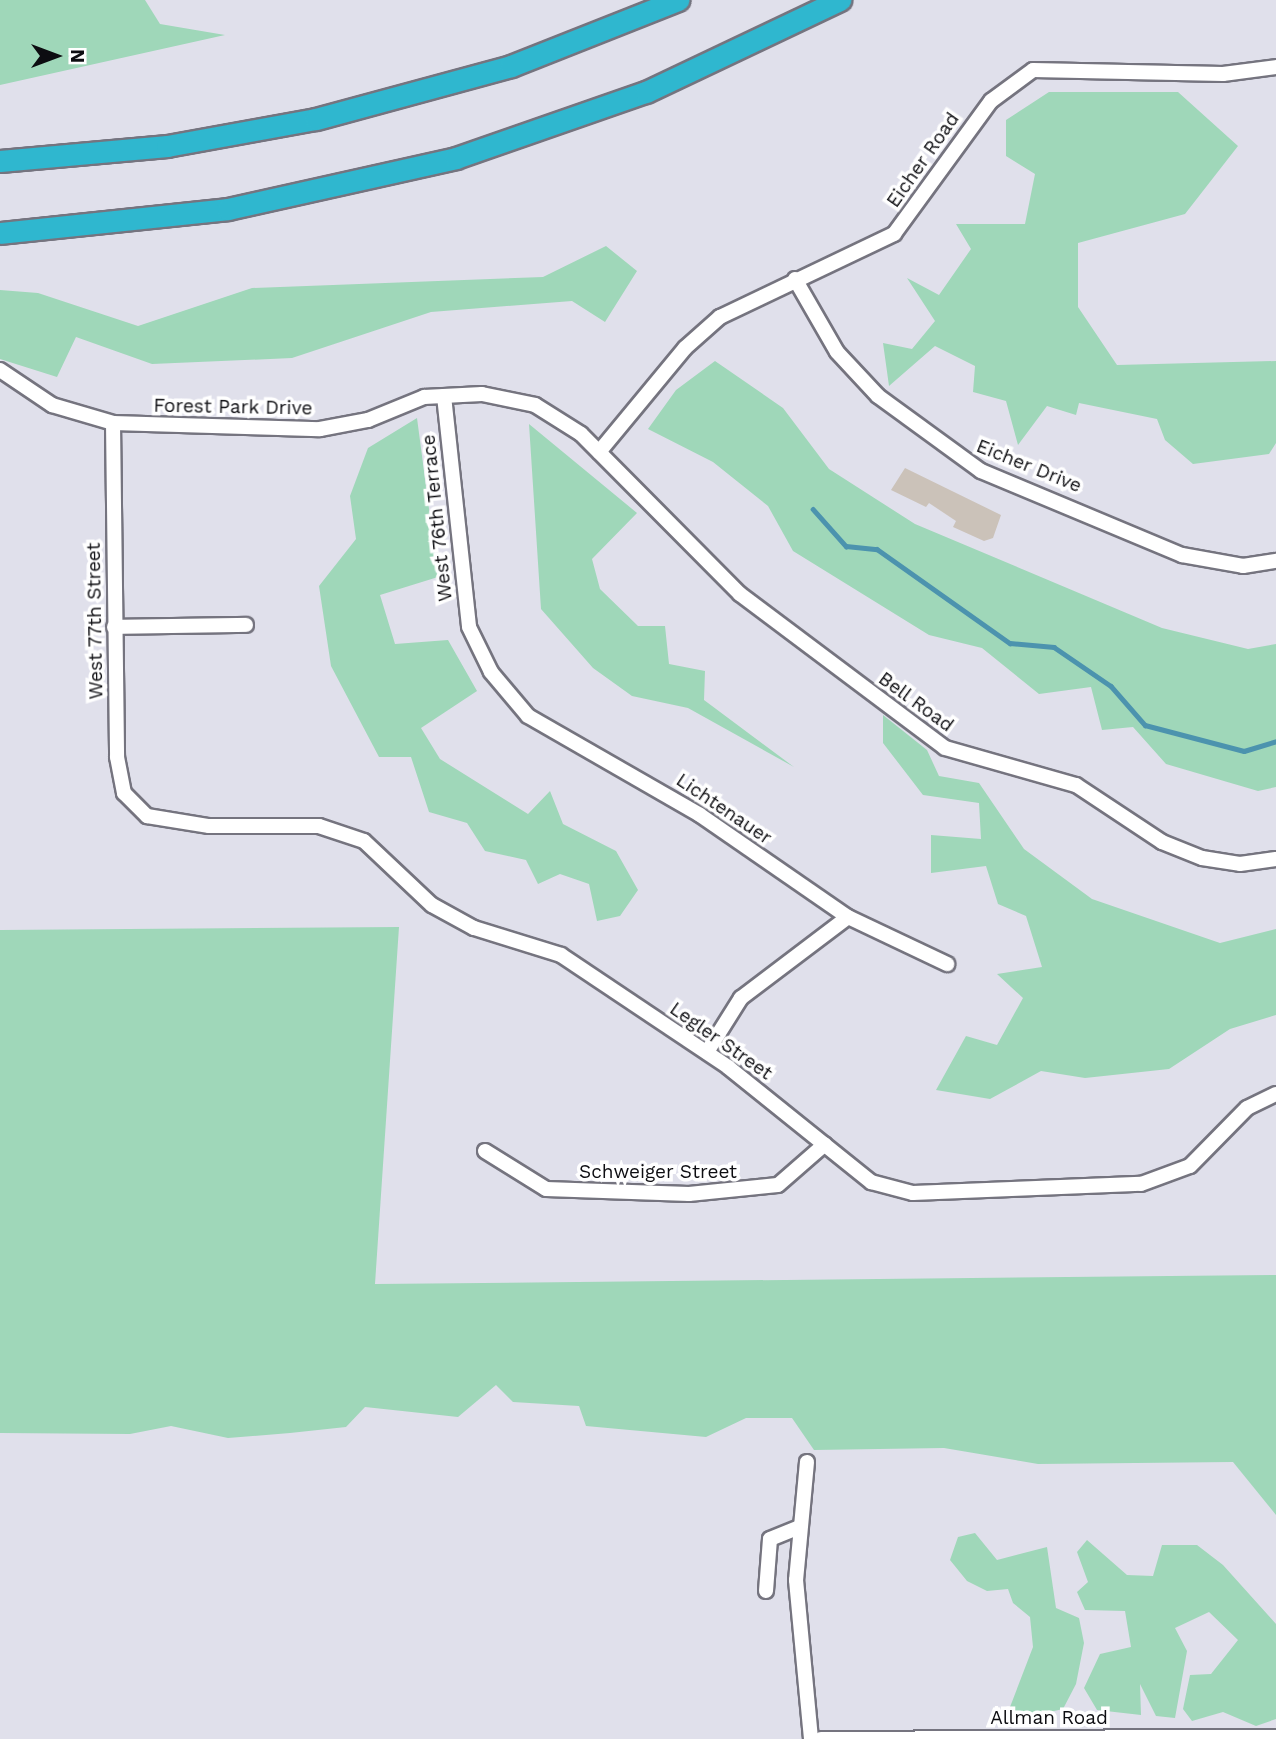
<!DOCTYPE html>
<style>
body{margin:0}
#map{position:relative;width:1276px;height:1739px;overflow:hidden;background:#e0e0eb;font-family:"Work Sans",sans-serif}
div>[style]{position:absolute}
.green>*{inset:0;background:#9fd7b9}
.stream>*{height:4.5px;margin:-2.25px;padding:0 2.25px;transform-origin:2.25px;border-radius:2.25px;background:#4c93ae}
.building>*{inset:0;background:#cbc2b9}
.roads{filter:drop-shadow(2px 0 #75747f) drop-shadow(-2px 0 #75747f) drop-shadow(0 2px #75747f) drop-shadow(0 -2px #75747f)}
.minor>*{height:14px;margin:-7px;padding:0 7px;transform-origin:7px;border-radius:7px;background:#fff}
.highway>*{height:21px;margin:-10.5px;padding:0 10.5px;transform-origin:10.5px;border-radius:10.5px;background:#2fb7cf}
span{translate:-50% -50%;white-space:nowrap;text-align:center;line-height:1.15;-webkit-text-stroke:7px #fff;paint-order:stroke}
.street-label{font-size:19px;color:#0d0d11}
.north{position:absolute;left:21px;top:21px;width:70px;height:70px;-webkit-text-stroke:5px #fff;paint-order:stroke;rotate:90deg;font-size:19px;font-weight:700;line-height:28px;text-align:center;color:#0d0d11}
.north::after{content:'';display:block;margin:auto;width:24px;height:32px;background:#0d0d11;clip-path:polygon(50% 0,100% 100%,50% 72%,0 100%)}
</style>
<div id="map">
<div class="green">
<i style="clip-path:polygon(0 0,145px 0,160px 24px,225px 35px,0 85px)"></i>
<i style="clip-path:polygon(1049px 92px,1178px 92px,1238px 146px,1185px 214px,1078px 243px,1078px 307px,1117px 365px,1276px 361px,1276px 443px,1269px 454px,1193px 464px,1165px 440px,1157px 419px,1079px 403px,1076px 415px,1047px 406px,1018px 445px,1006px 401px,973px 392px,975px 366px,935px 346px,889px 386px,883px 343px,912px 349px,935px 321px,907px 278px,939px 295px,971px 249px,956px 224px,1025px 224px,1035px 174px,1006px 156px,1006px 120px)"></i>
<i style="clip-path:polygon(606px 246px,637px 271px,605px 322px,572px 301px,431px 312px,292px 358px,152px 364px,76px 337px,57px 377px,0 359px,0 290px,38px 293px,138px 326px,252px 288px,543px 277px)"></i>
<i style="clip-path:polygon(715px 361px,783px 408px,829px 469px,915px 524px,1162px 628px,1248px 649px,1276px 644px,1276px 787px,1258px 791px,1166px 764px,1133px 727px,1102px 730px,1091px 687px,1039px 694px,982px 648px,929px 635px,793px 551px,768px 506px,713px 462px,648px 429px,676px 390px)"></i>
<i style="clip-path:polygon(417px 418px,438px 577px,380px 595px,395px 644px,448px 640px,477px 691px,421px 728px,440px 759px,528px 814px,550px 791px,563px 824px,616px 851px,638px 890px,620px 916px,597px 921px,589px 884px,560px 874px,538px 884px,526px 860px,485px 851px,467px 823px,429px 812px,411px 757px,379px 757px,331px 666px,319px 586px,356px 539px,350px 496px,368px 448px)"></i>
<i style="clip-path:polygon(529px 424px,637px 513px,592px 559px,600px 589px,638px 626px,665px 626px,669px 664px,705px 671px,704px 700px,794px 767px,688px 708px,632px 696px,593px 668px,541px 609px)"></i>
<i style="clip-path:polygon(883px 715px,927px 750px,939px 776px,979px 783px,1024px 849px,1092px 899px,1220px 943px,1276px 929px,1276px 1015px,1230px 1029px,1169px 1069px,1085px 1078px,1041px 1071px,990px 1099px,936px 1090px,966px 1036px,997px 1045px,1023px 998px,997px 974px,1042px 967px,1026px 916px,998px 904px,986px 866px,931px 873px,931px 835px,981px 839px,979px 803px,923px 795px,883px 743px)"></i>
<i style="clip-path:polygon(399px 927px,375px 1284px,1276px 1275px,1276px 1515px,1233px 1462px,1038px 1464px,944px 1448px,814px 1450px,792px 1418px,746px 1418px,706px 1437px,586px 1426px,579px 1406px,513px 1402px,496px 1385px,458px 1417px,365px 1407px,346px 1427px,290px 1433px,228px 1438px,171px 1426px,130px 1434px,0 1433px,0 930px)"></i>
<i style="clip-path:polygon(975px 1533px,997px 1560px,1047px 1547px,1056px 1608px,1079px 1618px,1084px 1643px,1076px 1684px,1063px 1709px,1019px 1719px,1010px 1707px,1033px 1647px,1030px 1617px,1013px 1603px,1008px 1589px,987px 1591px,967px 1581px,950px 1560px,958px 1537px)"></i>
<i style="clip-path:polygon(1087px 1540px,1127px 1575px,1153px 1576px,1162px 1545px,1197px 1545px,1223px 1565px,1276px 1624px,1276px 1719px,1256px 1726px,1223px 1712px,1192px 1721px,1183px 1709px,1190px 1675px,1211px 1674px,1238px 1640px,1209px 1612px,1175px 1628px,1187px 1651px,1175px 1718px,1156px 1716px,1140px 1684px,1141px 1715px,1097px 1710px,1084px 1688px,1100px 1654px,1131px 1647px,1125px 1611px,1085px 1610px,1077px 1592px,1088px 1582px,1077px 1552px)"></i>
</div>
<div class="stream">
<i style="left:813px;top:509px;width:50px;rotate:48.3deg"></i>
<i style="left:846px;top:546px;width:31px;rotate:6deg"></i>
<i style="left:877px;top:549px;width:163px;rotate:35.3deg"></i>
<i style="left:1010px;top:643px;width:44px;rotate:5.2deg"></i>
<i style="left:1054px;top:647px;width:69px;rotate:34.4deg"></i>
<i style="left:1111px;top:686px;width:52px;rotate:48.9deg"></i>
<i style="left:1145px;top:725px;width:102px;rotate:14.7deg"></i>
<i style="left:1244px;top:751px;width:34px;rotate:-17deg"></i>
</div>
<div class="building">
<i style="clip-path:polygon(905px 468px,1001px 515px,993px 538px,984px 541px,953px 527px,956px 521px,929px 503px,926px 507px,891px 490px)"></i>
</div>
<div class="roads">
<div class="minor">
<i style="left:795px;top:279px;width:84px;rotate:60.1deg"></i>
<i style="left:837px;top:352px;width:60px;rotate:47deg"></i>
<i style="left:878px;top:396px;width:127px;rotate:36.1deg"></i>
<i style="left:981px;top:471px;width:218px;rotate:22.7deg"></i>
<i style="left:1182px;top:555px;width:62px;rotate:10.2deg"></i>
<i style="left:1243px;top:566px;width:33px;rotate:-9deg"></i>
<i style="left:0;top:370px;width:63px;rotate:33.9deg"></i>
<i style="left:52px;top:405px;width:64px;rotate:16.4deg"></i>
<i style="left:113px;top:423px;width:207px;rotate:1.7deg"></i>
<i style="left:320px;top:429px;width:49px;rotate:-10.6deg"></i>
<i style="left:368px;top:420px;width:61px;rotate:-22.3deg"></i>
<i style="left:424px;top:397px;width:58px;rotate:-3deg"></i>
<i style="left:482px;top:394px;width:54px;rotate:11.7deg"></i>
<i style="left:535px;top:405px;width:54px;rotate:32.2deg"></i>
<i style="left:581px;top:434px;width:226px;rotate:45.2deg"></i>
<i style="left:740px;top:594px;width:256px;rotate:36.9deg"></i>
<i style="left:945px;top:748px;width:136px;rotate:15.8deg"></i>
<i style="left:1076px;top:785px;width:103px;rotate:33.5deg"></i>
<i style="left:1162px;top:842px;width:43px;rotate:21.8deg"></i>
<i style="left:1202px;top:858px;width:38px;rotate:9deg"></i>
<i style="left:1240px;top:864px;width:36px;rotate:-8deg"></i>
<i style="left:444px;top:396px;width:232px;rotate:83.8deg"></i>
<i style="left:469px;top:627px;width:50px;rotate:63.9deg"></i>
<i style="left:491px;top:672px;width:57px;rotate:49.9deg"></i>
<i style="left:528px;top:716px;width:198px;rotate:29.9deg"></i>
<i style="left:700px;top:815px;width:180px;rotate:34.6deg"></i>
<i style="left:848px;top:917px;width:110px;rotate:25.4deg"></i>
<i style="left:113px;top:423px;width:334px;rotate:89.3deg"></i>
<i style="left:117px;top:757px;width:37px;rotate:79deg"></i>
<i style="left:124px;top:793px;width:33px;rotate:45deg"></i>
<i style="left:147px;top:816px;width:63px;rotate:9.2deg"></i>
<i style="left:209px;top:826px;width:110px"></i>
<i style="left:319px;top:826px;width:47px;rotate:18.4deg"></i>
<i style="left:364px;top:841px;width:93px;rotate:43.3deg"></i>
<i style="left:432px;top:905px;width:48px;rotate:28.7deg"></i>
<i style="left:474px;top:928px;width:91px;rotate:17.2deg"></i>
<i style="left:561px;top:955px;width:201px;rotate:33.8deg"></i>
<i style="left:728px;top:1067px;width:184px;rotate:38.8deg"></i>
<i style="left:871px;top:1182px;width:43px;rotate:14.7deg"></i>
<i style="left:913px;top:1193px;width:228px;rotate:-2.3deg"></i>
<i style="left:1141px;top:1184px;width:52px;rotate:-20.2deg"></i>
<i style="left:1190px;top:1166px;width:81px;rotate:-45.5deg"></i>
<i style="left:1247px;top:1108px;width:32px;rotate:-26deg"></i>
<i style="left:599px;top:452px;width:135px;rotate:-50.4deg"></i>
<i style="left:685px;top:348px;width:47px;rotate:-41.5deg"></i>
<i style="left:720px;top:317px;width:193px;rotate:-25.5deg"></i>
<i style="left:894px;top:234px;width:165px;rotate:-53.9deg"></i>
<i style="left:991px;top:101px;width:52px;rotate:-36.4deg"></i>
<i style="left:1033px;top:70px;width:190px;rotate:1.2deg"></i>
<i style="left:1223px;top:74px;width:53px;rotate:-7.5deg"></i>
<i style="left:114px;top:627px;width:132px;rotate:-0.9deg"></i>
<i style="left:707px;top:1052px;width:64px;rotate:-57.8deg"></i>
<i style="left:741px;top:998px;width:134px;rotate:-37.1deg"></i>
<i style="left:485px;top:1151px;width:72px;rotate:31.9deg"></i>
<i style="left:546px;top:1189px;width:143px;rotate:2deg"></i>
<i style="left:689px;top:1194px;width:89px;rotate:-5.8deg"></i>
<i style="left:778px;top:1185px;width:62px;rotate:-41.1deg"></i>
<i style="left:807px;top:1462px;width:119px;rotate:95.3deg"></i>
<i style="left:796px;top:1580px;width:160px;rotate:84.6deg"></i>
<i style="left:766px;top:1591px;width:52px;rotate:-85.6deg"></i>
<i style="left:770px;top:1539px;width:32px;rotate:-22deg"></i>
<i style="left:821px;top:1739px;width:455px;rotate:-0.3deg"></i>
</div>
<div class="highway">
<i style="left:0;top:161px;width:168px;rotate:-5.1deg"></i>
<i style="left:167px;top:146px;width:151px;rotate:-10.3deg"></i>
<i style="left:316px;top:119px;width:202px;rotate:-15.2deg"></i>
<i style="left:511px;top:66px;width:180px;rotate:-21.6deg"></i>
<i style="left:0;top:233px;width:229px;rotate:-6deg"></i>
<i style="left:228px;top:209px;width:234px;rotate:-12.6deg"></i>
<i style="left:456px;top:158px;width:201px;rotate:-19.2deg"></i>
<i style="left:646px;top:92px;width:215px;rotate:-25.4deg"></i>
</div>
</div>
<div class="street-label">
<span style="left:923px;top:160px;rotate:-55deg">Eicher Road</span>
<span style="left:233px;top:407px;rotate:1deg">Forest Park Drive</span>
<span style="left:1029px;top:466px;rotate:22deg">Eicher Drive</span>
<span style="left:437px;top:518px;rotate:-96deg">West 76th Terrace</span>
<span style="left:95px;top:621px;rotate:-91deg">West 77th Street</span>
<span style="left:916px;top:702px;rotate:36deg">Bell Road</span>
<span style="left:724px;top:809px;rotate:34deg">Lichtenauer</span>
<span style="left:721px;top:1041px;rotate:35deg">Legler Street</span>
<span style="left:658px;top:1172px">Schweiger Street</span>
<span style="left:1049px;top:1718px">Allman Road</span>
</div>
<div class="north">N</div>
</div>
